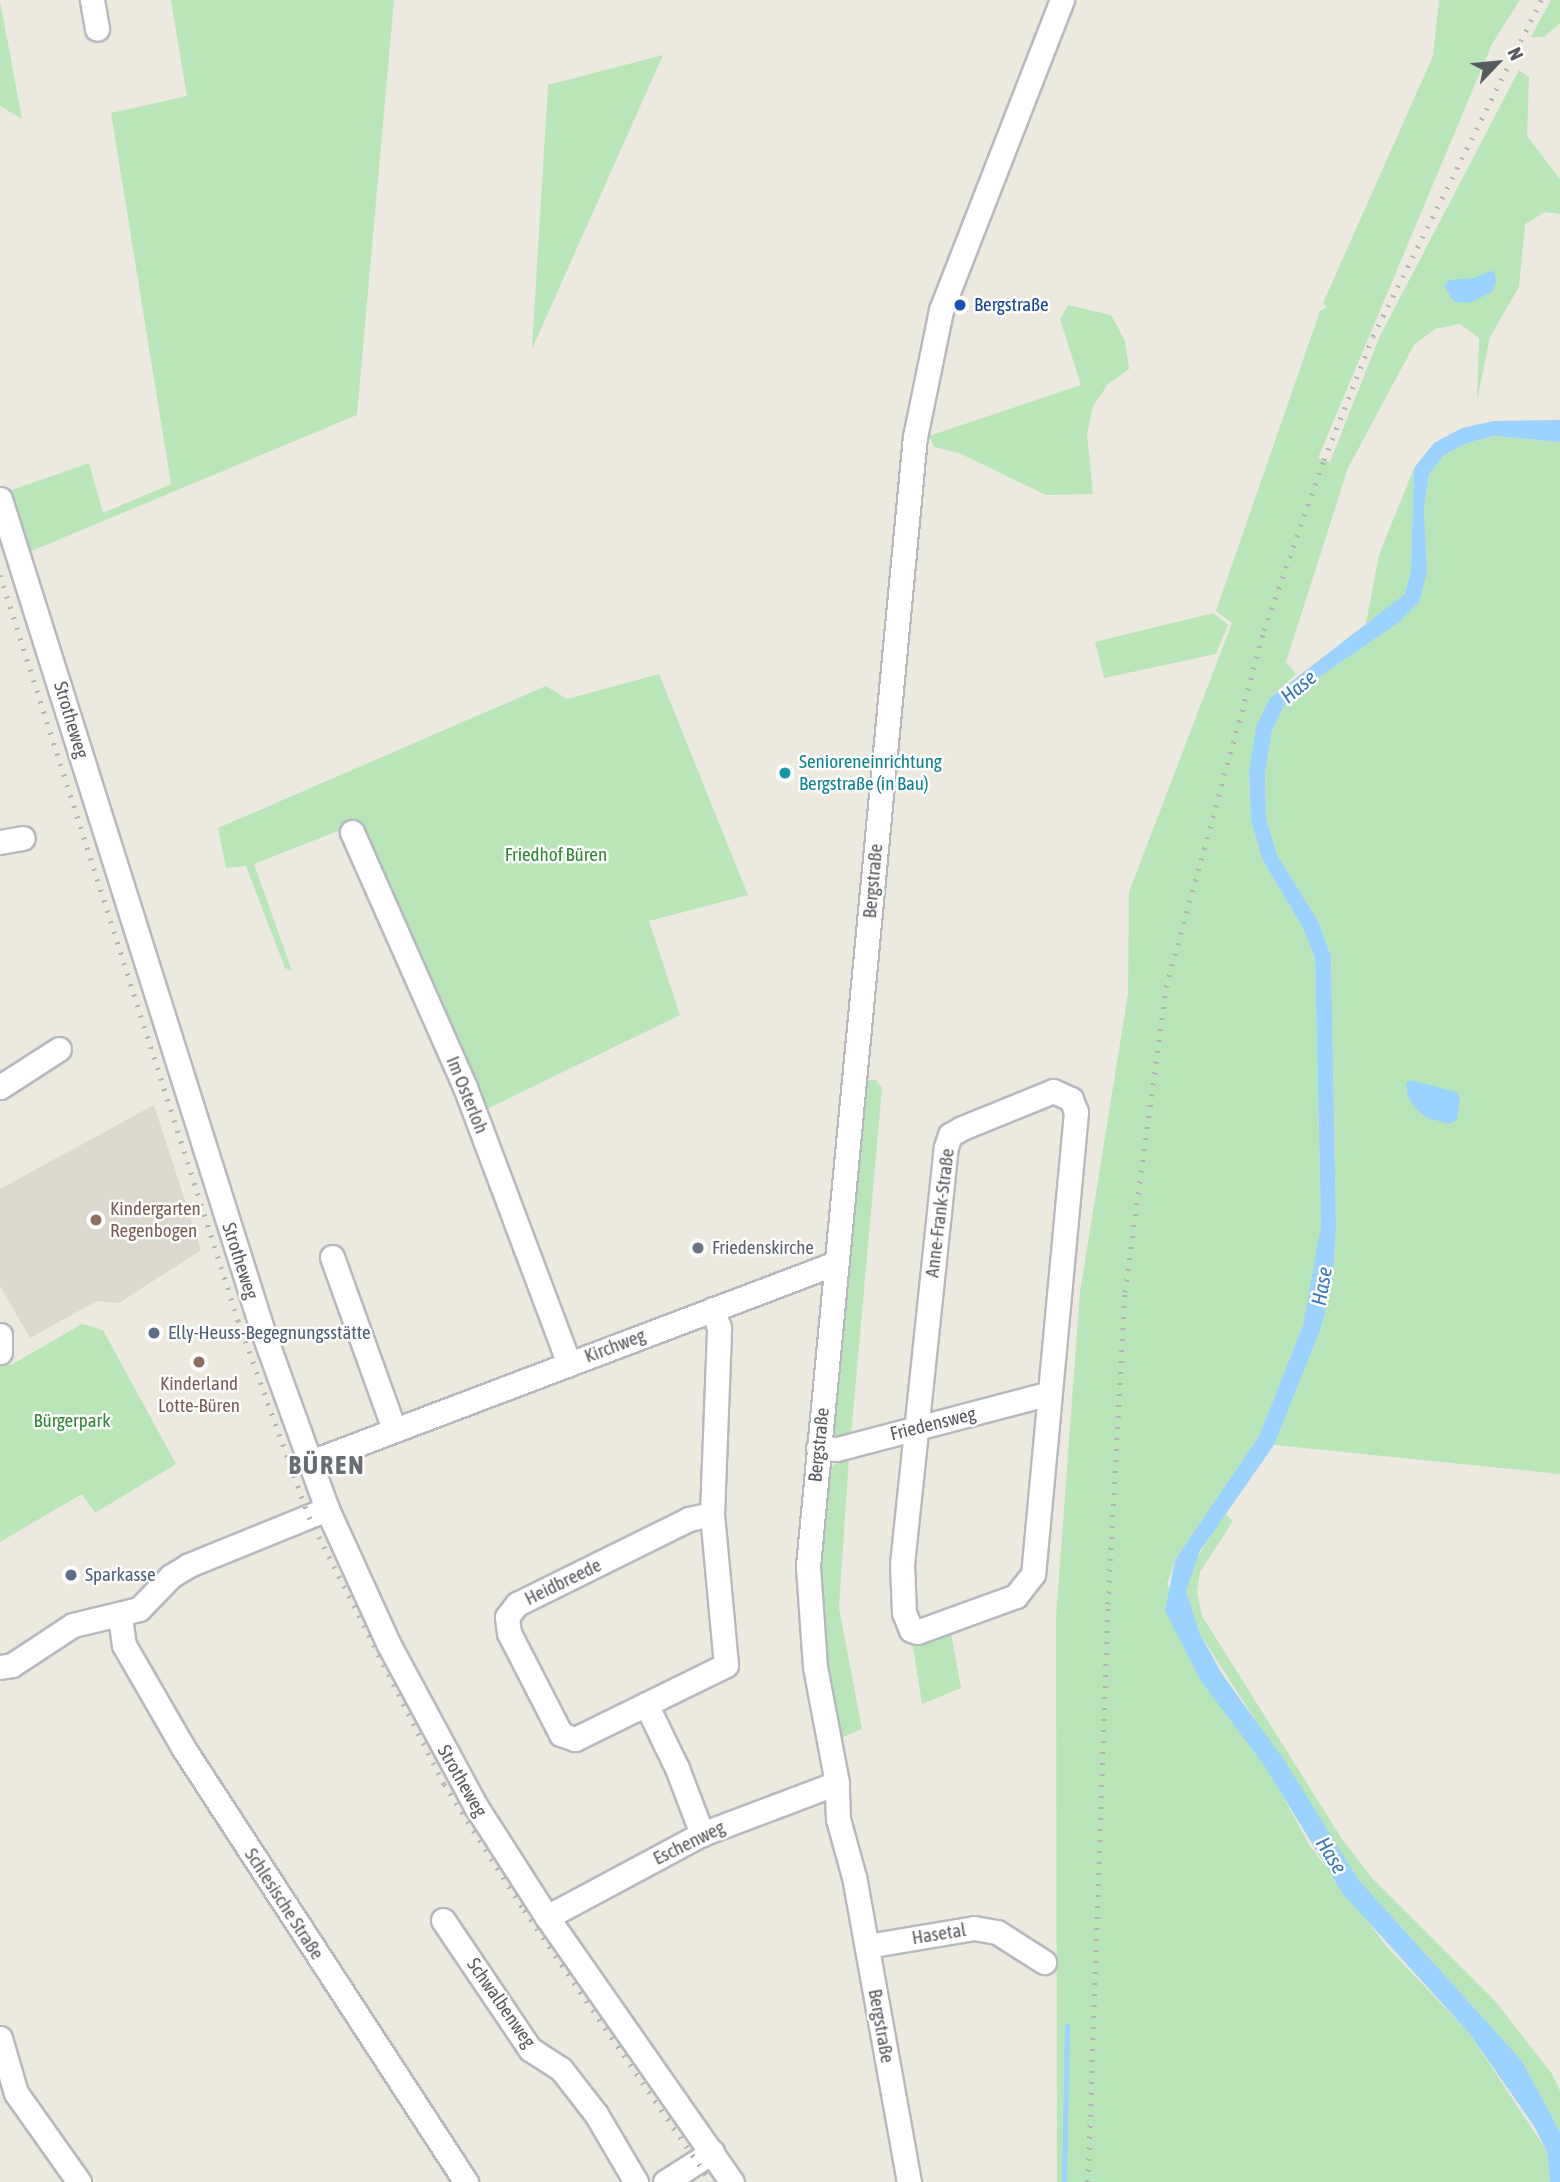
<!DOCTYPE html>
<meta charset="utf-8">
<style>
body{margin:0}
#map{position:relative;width:1560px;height:2182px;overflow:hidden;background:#ece9de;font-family:"Asap Condensed",sans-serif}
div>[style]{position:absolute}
.education>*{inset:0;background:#dbd8cd}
.green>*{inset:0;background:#b8e6b9}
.water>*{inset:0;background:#9bd2ff}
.stream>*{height:5px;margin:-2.5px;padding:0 2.5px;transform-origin:2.5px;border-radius:2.5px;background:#9bd2ff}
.roads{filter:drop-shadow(2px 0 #b6b9be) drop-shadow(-2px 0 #b6b9be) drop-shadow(0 2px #b6b9be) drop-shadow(0 -2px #b6b9be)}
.minor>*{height:23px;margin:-11.5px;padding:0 11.5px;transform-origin:11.5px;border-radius:11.5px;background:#fff}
.rail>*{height:5px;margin-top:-2.5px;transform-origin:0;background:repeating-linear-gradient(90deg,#b2b3b3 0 2px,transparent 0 11px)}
.dots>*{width:19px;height:19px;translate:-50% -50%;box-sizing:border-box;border:4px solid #fff;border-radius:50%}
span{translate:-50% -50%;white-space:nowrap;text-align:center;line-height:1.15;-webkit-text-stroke:5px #fff;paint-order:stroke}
.transit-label{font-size:19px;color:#164399}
.left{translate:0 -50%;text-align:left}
.street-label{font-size:19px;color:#575b60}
.culture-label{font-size:19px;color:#0d838f}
.park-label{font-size:19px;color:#308735}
.education-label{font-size:19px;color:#785e54}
.worship-label{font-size:19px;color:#5b616d}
.service-label{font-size:19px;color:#4e5e75}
.water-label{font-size:21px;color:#3678bf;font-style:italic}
.district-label{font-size:26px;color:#686d73;font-weight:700;letter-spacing:2px}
.north{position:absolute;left:1462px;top:28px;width:70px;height:70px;-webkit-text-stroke:5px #fff;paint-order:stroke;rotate:64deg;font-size:19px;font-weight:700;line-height:28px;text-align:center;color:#575b60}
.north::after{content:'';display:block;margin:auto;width:24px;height:32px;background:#575b60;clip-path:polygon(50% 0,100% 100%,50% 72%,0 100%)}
</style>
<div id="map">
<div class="education">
<i style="clip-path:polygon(154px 1105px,201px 1250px,119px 1303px,97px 1301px,30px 1338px,0 1286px,0 1189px)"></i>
</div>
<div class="green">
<i style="clip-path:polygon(171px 0,394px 0,357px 415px,29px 552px,9px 491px,89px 463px,103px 513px,171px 484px,111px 113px,187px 96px)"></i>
<i style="clip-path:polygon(1439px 0,1520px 0,1492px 44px,1318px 458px,1330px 462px,1379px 338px,1519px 70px,1529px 77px,1527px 136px,1560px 179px,1560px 214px,1545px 212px,1525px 224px,1519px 287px,1490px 337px,1477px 401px,1479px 338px,1460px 324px,1435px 329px,1414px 345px,1348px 468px,1286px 662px,1296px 674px,1270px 698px,1249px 772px,1251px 820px,1262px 859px,1303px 928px,1315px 958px,1321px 1226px,1315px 1279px,1303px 1325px,1259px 1436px,1175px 1560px,1167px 1584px,1310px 1846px,1388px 1948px,1469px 2033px,1547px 2151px,1550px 2182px,1057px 2182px,1056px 1617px,1080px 1292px,1128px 994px,1129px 892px,1232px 623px,1216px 611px,1320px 311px,1327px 307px,1323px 303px,1433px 56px)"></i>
<i style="clip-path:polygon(1551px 0,1560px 0,1560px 23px,1544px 37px,1531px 37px)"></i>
<i style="clip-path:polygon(0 1px,22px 119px,0 106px)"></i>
<i style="clip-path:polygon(663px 55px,532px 349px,548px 85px)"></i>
<i style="clip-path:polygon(1068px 305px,1111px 315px,1125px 341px,1129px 369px,1108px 384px,1093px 406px,1087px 434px,1093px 494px,1046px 495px,959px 453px,934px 447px,929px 436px,1081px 385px,1060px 319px)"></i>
<i style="clip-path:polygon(1495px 436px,1560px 442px,1560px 1474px,1274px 1445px,1321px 1328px,1333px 1281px,1336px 1227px,1331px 956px,1318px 921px,1277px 855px,1266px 818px,1265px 773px,1272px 731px,1283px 707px,1306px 686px,1398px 623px,1427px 572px,1424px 508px,1429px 474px,1444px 455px,1467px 443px)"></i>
<i style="clip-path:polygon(1414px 468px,1411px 570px,1405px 594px,1365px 628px,1379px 555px)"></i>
<i style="clip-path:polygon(1213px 613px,1228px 625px,1216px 654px,1104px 678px,1095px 642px)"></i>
<i style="clip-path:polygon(659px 674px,748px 895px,649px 921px,680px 1015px,485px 1110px,361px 822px,254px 864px,292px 971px,285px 968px,246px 866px,226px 868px,218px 828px,546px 686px,567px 699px)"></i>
<i style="clip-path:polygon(861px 1080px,876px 1080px,882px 1088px,851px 1436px,838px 1438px,831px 1433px)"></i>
<i style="clip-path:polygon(82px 1324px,103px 1330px,176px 1464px,95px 1513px,82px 1494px,0 1542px,0 1364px,11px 1365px)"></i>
<i style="clip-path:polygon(849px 1456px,839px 1608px,862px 1729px,836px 1740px,817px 1615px,823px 1471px)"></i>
<i style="clip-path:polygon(1224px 1513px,1233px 1521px,1200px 1572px,1197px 1591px,1202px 1616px,1342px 1839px,1373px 1879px,1496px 2002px,1552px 2074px,1560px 2091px,1560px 2132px,1522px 2061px,1358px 1879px,1200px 1634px,1186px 1591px,1191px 1569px)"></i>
<i style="clip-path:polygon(950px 1627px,961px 1688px,922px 1704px,912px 1641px)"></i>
</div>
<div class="water">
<i style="clip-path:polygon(1489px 271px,1494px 272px,1496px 281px,1492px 292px,1469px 303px,1454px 302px,1444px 286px,1449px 280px,1475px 278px)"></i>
<i style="clip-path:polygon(1560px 420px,1560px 442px,1495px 436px,1467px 443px,1444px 455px,1429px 474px,1424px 508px,1427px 572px,1419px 602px,1398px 623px,1306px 686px,1283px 707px,1272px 731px,1265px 773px,1266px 818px,1277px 855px,1318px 921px,1331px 956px,1336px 1227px,1333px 1281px,1321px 1328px,1274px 1445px,1200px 1551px,1186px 1591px,1200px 1634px,1222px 1674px,1286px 1763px,1358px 1879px,1522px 2061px,1560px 2132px,1560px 2182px,1550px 2182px,1547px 2151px,1534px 2126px,1469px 2033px,1343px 1894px,1264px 1765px,1201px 1681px,1165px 1611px,1175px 1560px,1259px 1436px,1303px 1325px,1321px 1226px,1315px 958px,1303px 928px,1262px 859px,1251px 820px,1249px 772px,1256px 727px,1270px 698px,1405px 594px,1411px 570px,1414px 468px,1434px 443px,1462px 428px,1494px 421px)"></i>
<i style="clip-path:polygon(1411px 1080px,1456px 1092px,1460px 1097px,1457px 1119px,1450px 1124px,1427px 1118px,1416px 1109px,1408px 1098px,1406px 1083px)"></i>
</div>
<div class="stream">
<i style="left:1064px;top:2182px;width:156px;rotate:-88.9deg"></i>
</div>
<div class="roads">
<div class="minor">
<i style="left:92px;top:0;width:29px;rotate:80deg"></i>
<i style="left:0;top:499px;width:874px;rotate:72.48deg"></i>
<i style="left:263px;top:1332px;width:188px;rotate:70.1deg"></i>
<i style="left:327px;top:1509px;width:149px;rotate:65.5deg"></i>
<i style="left:389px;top:1645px;width:182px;rotate:61.7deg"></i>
<i style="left:475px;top:1805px;width:133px;rotate:57.3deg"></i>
<i style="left:547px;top:1917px;width:323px;rotate:55.1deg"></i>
<i style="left:352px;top:832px;width:279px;rotate:66.1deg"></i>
<i style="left:465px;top:1087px;width:296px;rotate:69.4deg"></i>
<i style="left:0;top:842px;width:23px;rotate:-10deg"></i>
<i style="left:0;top:1087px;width:70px;rotate:-32.8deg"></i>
<i style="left:1053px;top:1091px;width:20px;rotate:24deg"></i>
<i style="left:1071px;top:1099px;width:14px;rotate:69deg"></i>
<i style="left:1076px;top:1112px;width:464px;rotate:95.3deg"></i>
<i style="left:1033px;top:1574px;width:28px;rotate:128deg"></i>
<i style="left:1016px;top:1596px;width:105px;rotate:160deg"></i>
<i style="left:917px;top:1632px;width:6px;rotate:-162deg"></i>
<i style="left:911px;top:1630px;width:18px;rotate:-112deg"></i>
<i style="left:904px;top:1613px;width:49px;rotate:-92.3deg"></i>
<i style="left:902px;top:1564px;width:419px;rotate:-84deg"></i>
<i style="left:946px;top:1147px;width:13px;rotate:-72deg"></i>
<i style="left:950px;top:1135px;width:14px;rotate:-30deg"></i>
<i style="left:962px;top:1128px;width:98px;rotate:-22.1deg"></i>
<i style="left:332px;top:1257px;width:183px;rotate:70.2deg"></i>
<i style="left:0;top:1335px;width:17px;rotate:90deg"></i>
<i style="left:818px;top:1448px;width:19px;rotate:3deg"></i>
<i style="left:837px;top:1449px;width:217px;rotate:-14.7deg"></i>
<i style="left:308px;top:1463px;width:565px;rotate:-20.75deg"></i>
<i style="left:712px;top:1514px;width:24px;rotate:168deg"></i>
<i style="left:689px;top:1519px;width:192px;rotate:153.7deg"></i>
<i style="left:517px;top:1604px;width:16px;rotate:128deg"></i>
<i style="left:507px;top:1617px;width:16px;rotate:83deg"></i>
<i style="left:509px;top:1633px;width:114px;rotate:62.8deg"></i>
<i style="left:561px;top:1734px;width:15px;rotate:20deg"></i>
<i style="left:575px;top:1739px;width:168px;rotate:-26.1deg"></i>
<i style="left:726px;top:1665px;width:152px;rotate:-95.3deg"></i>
<i style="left:712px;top:1514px;width:186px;rotate:-87.8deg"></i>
<i style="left:719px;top:1328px;width:20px;rotate:-108deg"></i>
<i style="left:120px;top:1617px;width:28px;rotate:82deg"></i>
<i style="left:124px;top:1645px;width:120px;rotate:60deg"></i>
<i style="left:184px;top:1749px;width:517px;rotate:56.93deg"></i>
<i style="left:0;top:1667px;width:12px;rotate:-9deg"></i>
<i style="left:12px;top:1665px;width:73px;rotate:-33.3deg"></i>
<i style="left:73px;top:1625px;width:68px;rotate:-13.6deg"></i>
<i style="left:139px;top:1609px;width:46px;rotate:-45.9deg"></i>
<i style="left:171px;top:1576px;width:21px;rotate:-31deg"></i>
<i style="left:189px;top:1565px;width:149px;rotate:-22.1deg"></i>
<i style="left:646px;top:1704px;width:71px;rotate:64.2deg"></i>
<i style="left:677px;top:1768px;width:71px;rotate:69.3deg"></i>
<i style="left:547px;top:1917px;width:176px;rotate:-28.2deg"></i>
<i style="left:702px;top:1834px;width:144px;rotate:-20.7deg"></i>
<i style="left:443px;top:1920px;width:156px;rotate:56deg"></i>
<i style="left:530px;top:2049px;width:37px;rotate:33deg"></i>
<i style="left:561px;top:2069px;width:57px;rotate:52.1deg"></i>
<i style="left:596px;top:2114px;width:79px;rotate:59.5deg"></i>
<i style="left:867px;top:1946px;width:109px;rotate:-9.5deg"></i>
<i style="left:974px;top:1928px;width:23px;rotate:10deg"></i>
<i style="left:997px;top:1932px;width:56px;rotate:32.6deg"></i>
<i style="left:0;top:2038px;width:57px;rotate:73.8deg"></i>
<i style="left:16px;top:2093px;width:109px;rotate:54.7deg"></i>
<i style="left:665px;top:2182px;width:56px;rotate:-32.6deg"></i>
<i style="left:909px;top:2182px;width:310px;rotate:-100.2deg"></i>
<i style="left:854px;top:1877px;width:60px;rotate:-105.4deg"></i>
<i style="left:838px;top:1819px;width:36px;rotate:-92deg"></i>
<i style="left:837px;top:1783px;width:118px;rotate:-100.7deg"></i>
<i style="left:815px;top:1667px;width:101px;rotate:-94deg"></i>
<i style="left:808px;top:1566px;width:1134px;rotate:-84.59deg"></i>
<i style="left:915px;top:437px;width:130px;rotate:-78.4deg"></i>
<i style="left:941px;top:310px;width:333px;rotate:-68.7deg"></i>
</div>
</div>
<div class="rail">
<i style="left:0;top:575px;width:782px;rotate:72.28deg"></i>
<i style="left:238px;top:1320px;width:209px;rotate:70.2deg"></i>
<i style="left:309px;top:1517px;width:299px;rotate:63.2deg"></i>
<i style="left:444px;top:1784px;width:149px;rotate:57.6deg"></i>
<i style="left:524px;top:1910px;width:330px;rotate:55.5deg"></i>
<i style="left:1088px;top:2182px;width:578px;rotate:-88.02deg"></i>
<i style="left:1108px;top:1604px;width:312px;rotate:-86.9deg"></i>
<i style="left:1125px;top:1292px;width:308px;rotate:-82.3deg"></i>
<i style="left:1166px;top:987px;width:370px;rotate:-74.6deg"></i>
<i style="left:1264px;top:630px;width:180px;rotate:-70.6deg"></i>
<i style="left:1324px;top:460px;width:133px;rotate:-68.4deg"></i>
<i style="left:1373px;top:336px;width:376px;rotate:-63.4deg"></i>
</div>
<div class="dots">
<i style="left:960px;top:305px;background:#1a4fb4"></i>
<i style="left:785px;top:773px;background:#0f9aa8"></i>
<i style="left:96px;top:1220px;background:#8d6e63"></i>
<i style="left:698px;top:1248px;background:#6b7280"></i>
<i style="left:154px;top:1333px;background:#5c6f8a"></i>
<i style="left:199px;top:1362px;background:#8d6e63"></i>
<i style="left:71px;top:1575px;background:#5c6f8a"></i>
</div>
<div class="transit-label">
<span class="left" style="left:974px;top:305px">Bergstraße</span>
</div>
<div class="street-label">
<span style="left:71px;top:720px;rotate:73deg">Strotheweg</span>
<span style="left:873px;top:881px;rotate:-85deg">Bergstraße</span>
<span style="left:467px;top:1095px;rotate:68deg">Im Osterloh</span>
<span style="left:940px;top:1213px;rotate:-83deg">Anne-Frank-Straße</span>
<span style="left:240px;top:1261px;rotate:72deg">Strotheweg</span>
<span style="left:615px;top:1346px;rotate:-21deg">Kirchweg</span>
<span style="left:933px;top:1424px;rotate:-14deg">Friedensweg</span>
<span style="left:819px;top:1445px;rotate:-84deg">Bergstraße</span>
<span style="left:563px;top:1582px;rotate:-26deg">Heidbreede</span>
<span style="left:462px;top:1781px;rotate:60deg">Strotheweg</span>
<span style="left:689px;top:1843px;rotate:-26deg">Eschenweg</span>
<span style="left:284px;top:1904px;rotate:57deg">Schlesische Straße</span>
<span style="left:939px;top:1934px;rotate:-9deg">Hasetal</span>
<span style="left:501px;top:2003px;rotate:55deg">Schwalbenweg</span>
<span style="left:881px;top:2026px;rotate:80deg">Bergstraße</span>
</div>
<div class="culture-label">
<span class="left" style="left:799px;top:773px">Senioreneinrichtung<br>Bergstraße (in Bau)</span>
</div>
<div class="park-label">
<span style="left:556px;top:855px">Friedhof Büren</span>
<span style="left:72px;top:1421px">Bürgerpark</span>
</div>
<div class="education-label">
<span class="left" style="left:110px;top:1220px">Kindergarten<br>Regenbogen</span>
<span style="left:199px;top:1395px">Kinderland<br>Lotte-Büren</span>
</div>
<div class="worship-label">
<span class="left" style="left:712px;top:1248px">Friedenskirche</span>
</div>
<div class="service-label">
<span class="left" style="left:168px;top:1333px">Elly-Heuss-Begegnungsstätte</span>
<span class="left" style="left:85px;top:1575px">Sparkasse</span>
</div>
<div class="water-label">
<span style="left:1298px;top:686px;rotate:-40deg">Hase</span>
<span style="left:1321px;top:1286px;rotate:-80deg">Hase</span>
<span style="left:1332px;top:1855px;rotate:58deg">Hase</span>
</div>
<div class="district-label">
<span style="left:327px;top:1466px">BÜREN</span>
</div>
<div class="north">N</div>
</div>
